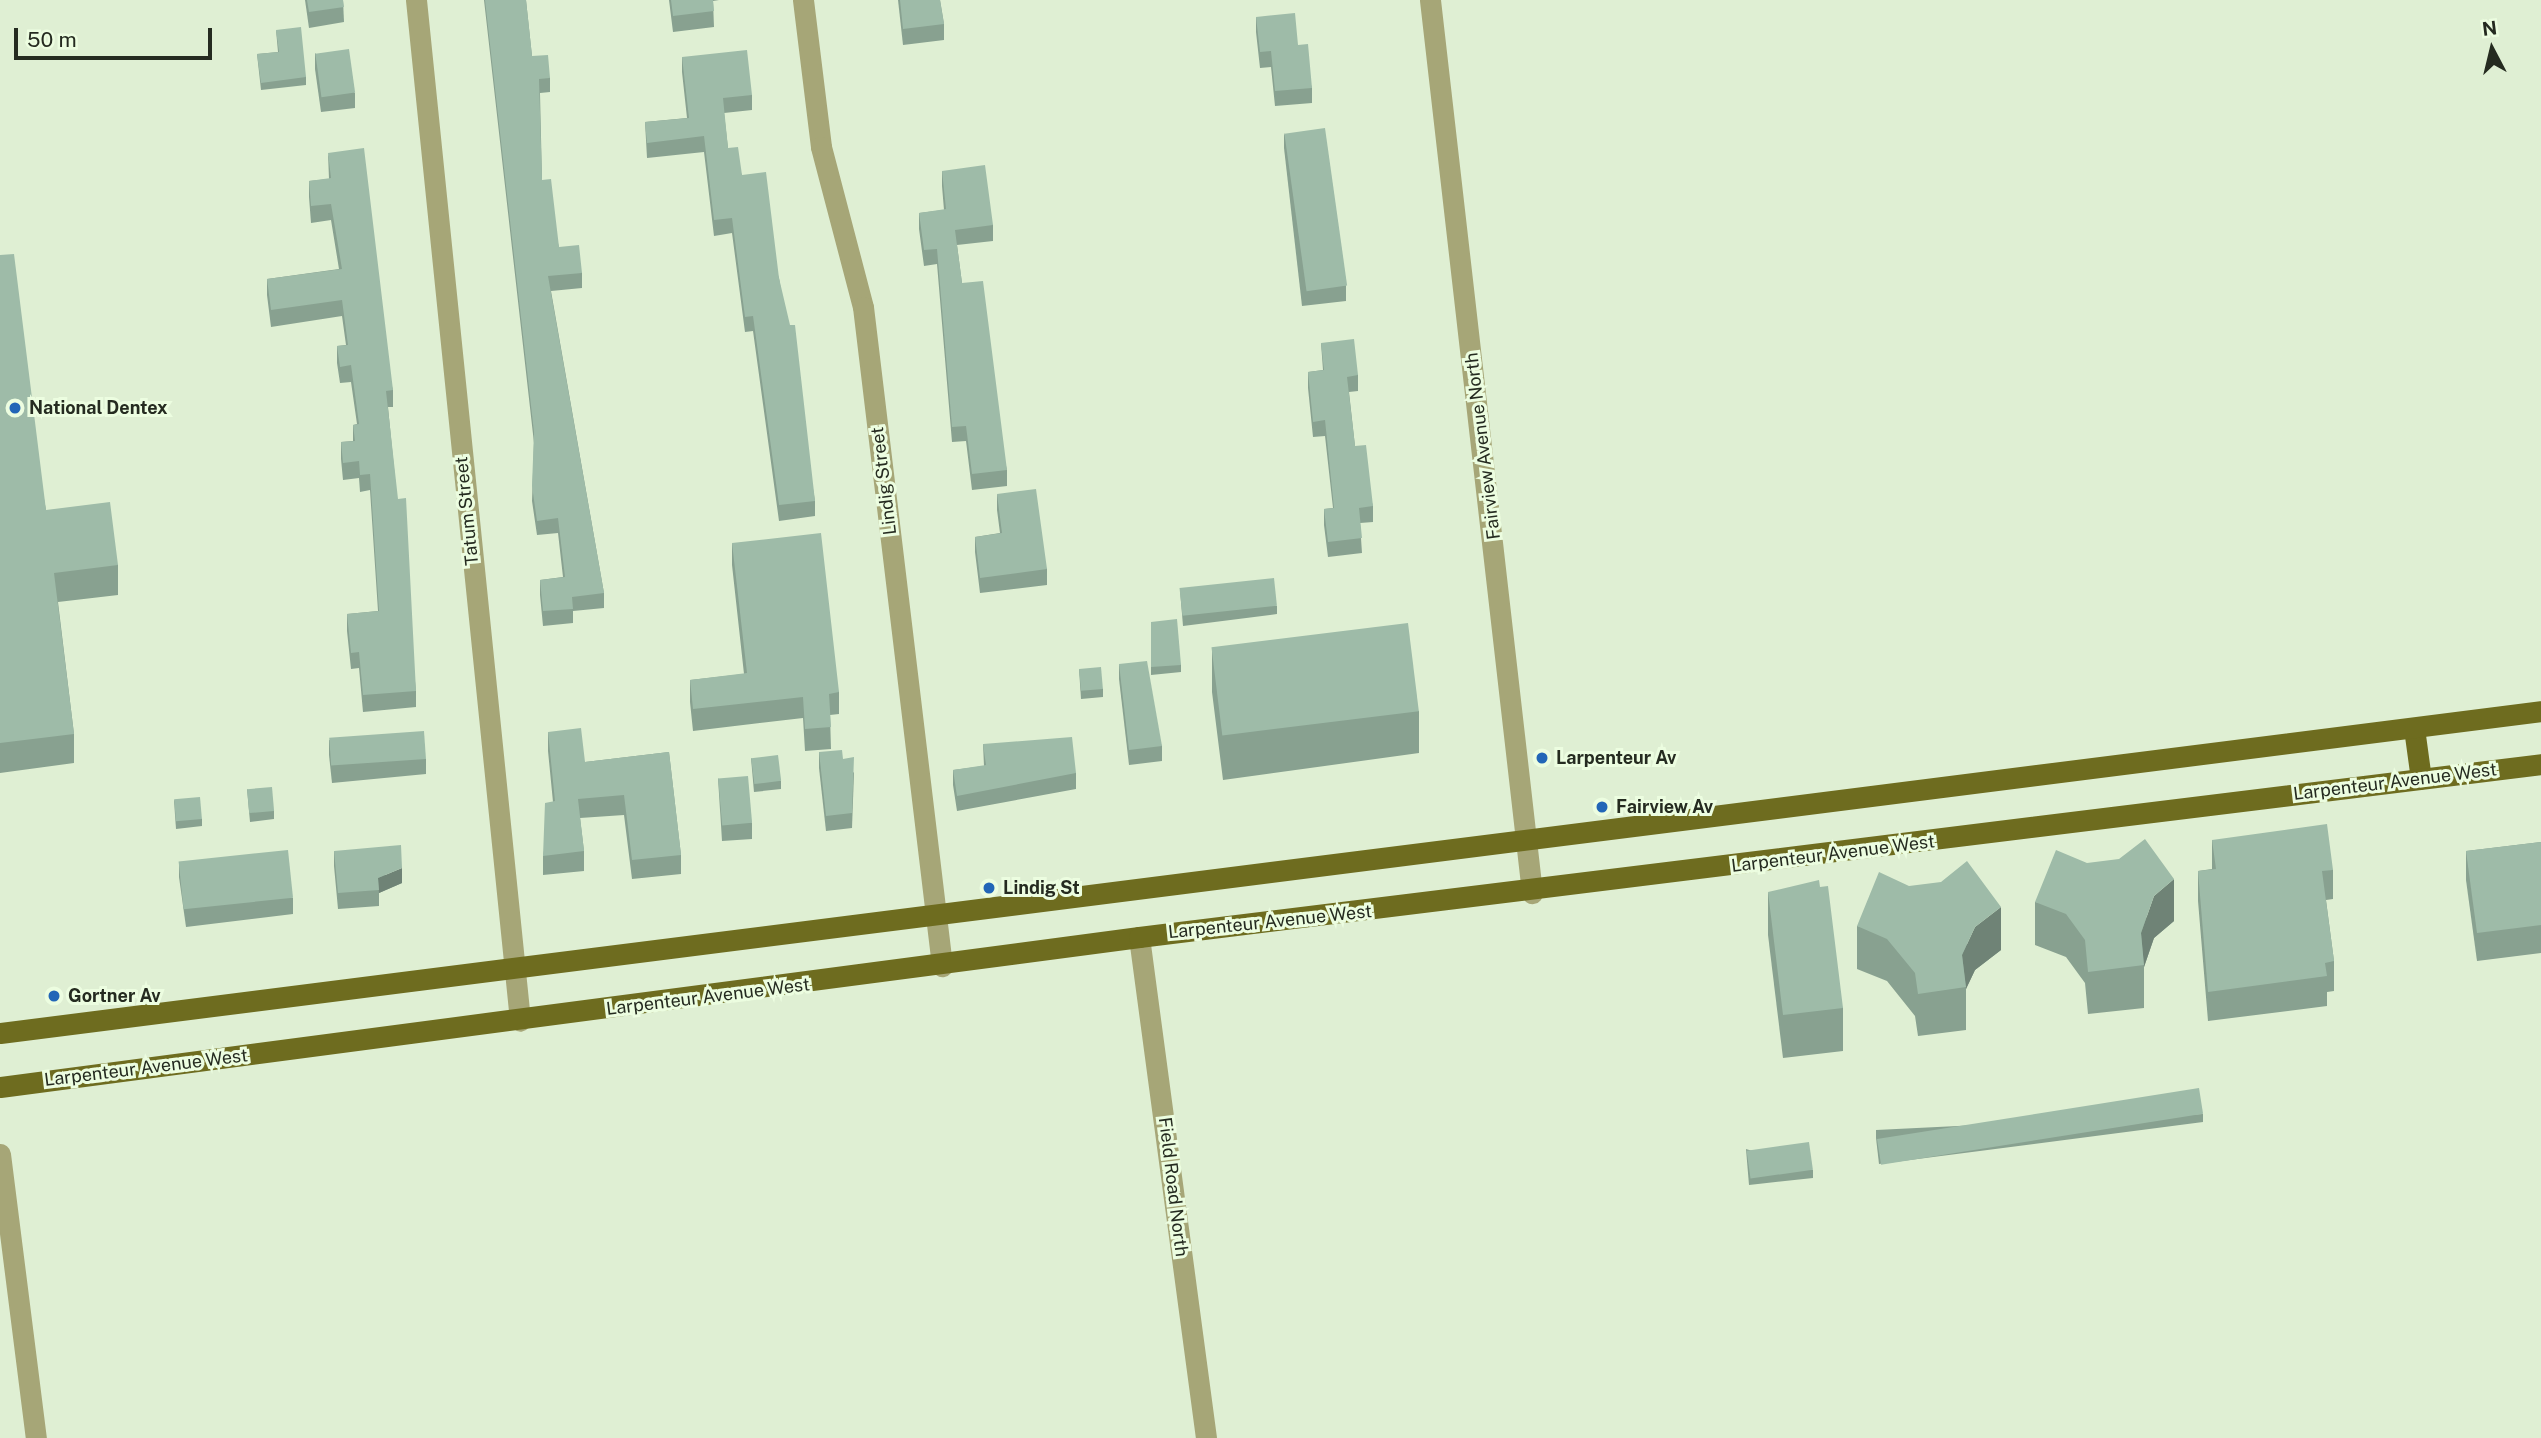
<!DOCTYPE html>
<style>
body{margin:0}
#map{position:relative;width:2541px;height:1438px;overflow:hidden;background:#dfefd3;font-family:"Public Sans",sans-serif}
div>[style]{position:absolute}
.minor>*{height:21px;margin:-10.5px;padding:0 10.5px;transform-origin:10.5px;border-radius:10.5px;background:#a6a677}
.major>*{height:21px;margin:-10.5px;padding:0 10.5px;transform-origin:10.5px;border-radius:10.5px;background:#6e6c1f}
.wall>*{inset:0;background:#88a190}
.shaded-wall>*{inset:0;background:#6f8376}
.building>*{inset:0;background:#9ebba8;transform-origin:0 0}
.dots>*{width:19px;height:19px;translate:-50% -50%;box-sizing:border-box;border:4px solid #ecfde0;border-radius:50%}
span{translate:-50% -50%;white-space:nowrap;text-align:center;line-height:1.15;-webkit-text-stroke:6px #ecfde0;paint-order:stroke}
.poi-label{font-size:18px;color:#252b20;font-weight:700}
.left{translate:0 -50%;text-align:left}
.street-label{font-size:18px;color:#252b20}
.north{position:absolute;left:2457px;top:14px;width:70px;height:70px;-webkit-text-stroke:5px #ecfde0;paint-order:stroke;rotate:353deg;font-size:19px;font-weight:700;line-height:28px;text-align:center;color:#252b20}
.north::after{content:'';display:block;margin:auto;width:24px;height:32px;background:#252b20;clip-path:polygon(50% 0,100% 100%,50% 72%,0 100%)}
.scale{position:absolute;left:14px;top:28px;width:198px;height:32px;box-sizing:border-box;border:4px solid #252b20;border-top:0;padding-left:9px;font-size:21px;line-height:24px;white-space:nowrap;color:#252b20;-webkit-text-stroke:5px #ecfde0;paint-order:stroke}
</style>
<div id="map">
<div class="minor">
<i style="left:416px;top:0;width:1026px;rotate:84.18deg"></i>
<i style="left:803px;top:0;width:148px;rotate:83deg"></i>
<i style="left:821px;top:147px;width:165px;rotate:75.3deg"></i>
<i style="left:863px;top:307px;width:664px;rotate:83.16deg"></i>
<i style="left:1430px;top:0;width:899px;rotate:83.48deg"></i>
<i style="left:1139px;top:937px;width:505px;rotate:82.38deg"></i>
<i style="left:0;top:1154px;width:286px;rotate:82.8deg"></i>
</div>
<div class="major">
<i style="left:2414px;top:728px;width:51px;rotate:82.2deg"></i>
<i style="left:0;top:1033px;width:2561px;rotate:-7.22deg"></i>
<i style="left:0;top:1087px;width:1149px;rotate:-7.5deg"></i>
<i style="left:1139px;top:937px;width:1413px;rotate:-7.03deg"></i>
</div>
<div class="wall">
<i style="clip-path:polygon(305px 0,343px 0,344px 22px,309px 28px)"></i>
<i style="clip-path:polygon(484px 0,526px 0,532px 56px,550px 78px,550px 92px,540px 93px,542px 180px,559px 247px,582px 273px,582px 288px,551px 291px,604px 593px,604px 608px,573px 611px,573px 623px,543px 626px,540px 595px,540px 580px,563px 577px,558px 533px,537px 535px,532px 501px,534px 443px)"></i>
<i style="clip-path:polygon(669px 0,719px 0,713px 1px,714px 27px,673px 32px)"></i>
<i style="clip-path:polygon(898px 0,940px 0,944px 24px,944px 40px,903px 45px)"></i>
<i style="clip-path:polygon(1256px 17px,1298px 45px,1312px 88px,1312px 103px,1275px 106px,1271px 67px,1260px 68px,1256px 32px)"></i>
<i style="clip-path:polygon(276px 30px,306px 77px,306px 85px,261px 90px,257px 54px,278px 52px)"></i>
<i style="clip-path:polygon(315px 53px,355px 93px,355px 108px,321px 112px,315px 69px)"></i>
<i style="clip-path:polygon(682px 57px,752px 95px,752px 110px,724px 113px,728px 148px,742px 175px,779px 278px,815px 501px,815px 516px,779px 521px,753px 331px,745px 332px,732px 233px,714px 236px,704px 152px,647px 158px,645px 122px,687px 118px,682px 72px)"></i>
<i style="clip-path:polygon(1284px 133px,1346px 286px,1346px 301px,1302px 306px,1284px 148px)"></i>
<i style="clip-path:polygon(328px 153px,393px 390px,393px 407px,388px 407px,416px 691px,416px 707px,363px 712px,359px 668px,351px 669px,347px 631px,347px 614px,378px 611px,370px 490px,360px 492px,359px 478px,343px 480px,341px 459px,341px 442px,353px 441px,353px 425px,357px 424px,351px 382px,340px 383px,337px 363px,337px 346px,346px 345px,342px 316px,271px 327px,267px 295px,267px 279px,339px 269px,331px 220px,311px 223px,309px 197px,309px 181px,329px 179px)"></i>
<i style="clip-path:polygon(942px 171px,993px 225px,993px 241px,957px 245px,962px 283px,1007px 470px,1007px 486px,972px 490px,966px 441px,952px 442px,937px 264px,924px 266px,919px 229px,919px 213px,944px 210px,942px 186px)"></i>
<i style="clip-path:polygon(0 255px,46px 510px,118px 565px,118px 595px,58px 602px,74px 734px,74px 763px,0 773px)"></i>
<i style="clip-path:polygon(1321px 343px,1358px 375px,1358px 391px,1349px 392px,1355px 446px,1373px 506px,1373px 522px,1360px 523px,1362px 553px,1328px 557px,1324px 525px,1324px 509px,1333px 508px,1325px 436px,1313px 437px,1308px 388px,1308px 372px,1323px 370px)"></i>
<i style="clip-path:polygon(997px 494px,1047px 569px,1047px 585px,980px 593px,975px 552px,975px 537px,1000px 533px,997px 510px)"></i>
<i style="clip-path:polygon(732px 543px,839px 692px,839px 714px,830px 715px,831px 749px,805px 751px,803px 718px,693px 731px,690px 702px,690px 680px,744px 674px,732px 565px)"></i>
<i style="clip-path:polygon(1180px 590px,1277px 606px,1277px 614px,1183px 626px)"></i>
<i style="clip-path:polygon(1151px 622px,1181px 665px,1181px 672px,1151px 675px)"></i>
<i style="clip-path:polygon(1212px 649px,1419px 711px,1419px 753px,1223px 780px,1212px 692px)"></i>
<i style="clip-path:polygon(1119px 664px,1162px 746px,1162px 761px,1129px 765px,1119px 679px)"></i>
<i style="clip-path:polygon(1079px 669px,1103px 689px,1103px 697px,1081px 699px)"></i>
<i style="clip-path:polygon(548px 732px,585px 762px,669px 752px,681px 855px,681px 874px,632px 879px,624px 815px,580px 818px,584px 851px,584px 871px,543px 875px,543px 856px,553px 802px,548px 751px)"></i>
<i style="clip-path:polygon(329px 740px,426px 759px,426px 774px,332px 783px,329px 755px)"></i>
<i style="clip-path:polygon(983px 744px,1076px 773px,1076px 789px,957px 811px,953px 785px,953px 770px,984px 766px)"></i>
<i style="clip-path:polygon(819px 752px,843px 759px,854px 773px,852px 828px,826px 831px,819px 768px)"></i>
<i style="clip-path:polygon(751px 758px,781px 781px,781px 789px,754px 792px)"></i>
<i style="clip-path:polygon(718px 778px,752px 823px,752px 839px,722px 841px)"></i>
<i style="clip-path:polygon(247px 789px,274px 811px,274px 819px,250px 822px)"></i>
<i style="clip-path:polygon(174px 800px,202px 819px,202px 826px,176px 829px)"></i>
<i style="clip-path:polygon(2212px 840px,2333px 870px,2333px 899px,2326px 900px,2334px 961px,2334px 991px,2327px 992px,2327px 1006px,2208px 1021px,2198px 901px,2198px 871px,2212px 869px)"></i>
<i style="clip-path:polygon(2541px 842px,2541px 953px,2477px 961px,2466px 880px,2466px 851px)"></i>
<i style="clip-path:polygon(334px 851px,402px 883px,379px 893px,379px 906px,338px 909px,334px 866px)"></i>
<i style="clip-path:polygon(179px 862px,293px 898px,293px 914px,186px 927px,179px 877px)"></i>
<i style="clip-path:polygon(1768px 892px,1843px 1008px,1843px 1051px,1783px 1058px,1768px 935px)"></i>
<i style="clip-path:polygon(2035px 902px,2174px 921px,2154px 938px,2144px 967px,2144px 1008px,2088px 1014px,2085px 983px,2066px 957px,2035px 945px)"></i>
<i style="clip-path:polygon(1857px 926px,2001px 950px,1975px 970px,1966px 989px,1966px 1030px,1918px 1036px,1915px 1016px,1887px 981px,1857px 969px)"></i>
<i style="clip-path:polygon(2203px 1114px,2203px 1122px,1879px 1164px,1876px 1138px,1876px 1130px)"></i>
<i style="clip-path:polygon(1746px 1149px,1813px 1170px,1813px 1178px,1749px 1185px)"></i>
</div>
<div class="shaded-wall">
<i style="clip-path:polygon(402px 868px,402px 883px,379px 893px,378px 878px)"></i>
<i style="clip-path:polygon(2174px 879px,2174px 921px,2154px 938px,2144px 967px,2141px 933px,2154px 896px)"></i>
<i style="clip-path:polygon(2001px 907px,2001px 950px,1975px 970px,1966px 989px,1962px 955px,1975px 927px)"></i>
</div>
<div class="building">
<i style="clip-path:polygon(307px 0,343px 0,344px 7px,309px 12px)"></i>
<i style="clip-path:polygon(485px 0,526px 0,532px 56px,548px 55px,550px 78px,539px 79px,542px 180px,551px 179px,559px 247px,579px 245px,582px 273px,548px 276px,604px 593px,572px 597px,573px 609px,543px 611px,540px 580px,565px 577px,558px 518px,537px 521px,532px 486px,534px 432px)"></i>
<i style="clip-path:polygon(671px 0,713px 0,714px 11px,673px 16px)"></i>
<i style="clip-path:polygon(900px 0,940px 0,944px 24px,903px 29px)"></i>
<i style="clip-path:polygon(1295px 13px,1298px 45px,1308px 44px,1312px 88px,1275px 91px,1271px 51px,1260px 52px,1256px 17px)"></i>
<i style="clip-path:polygon(301px 27px,306px 77px,261px 83px,257px 54px,279px 52px,276px 30px)"></i>
<i style="left:349px;top:49px;width:44px;height:34px;rotate:82deg"></i>
<i style="clip-path:polygon(747px 50px,752px 95px,723px 98px,728px 148px,738px 147px,742px 175px,766px 172px,779px 278px,790px 325px,795px 325px,815px 501px,779px 505px,753px 316px,745px 317px,732px 218px,714px 220px,704px 136px,647px 143px,645px 122px,689px 118px,682px 57px)"></i>
<i style="left:1325px;top:128px;width:159px;height:41px;rotate:82deg"></i>
<i style="clip-path:polygon(364px 148px,393px 390px,386px 391px,398px 499px,406px 498px,416px 691px,363px 695px,359px 652px,351px 653px,347px 614px,379px 611px,370px 474px,360px 475px,359px 461px,343px 463px,341px 442px,355px 441px,353px 425px,359px 424px,351px 365px,340px 367px,337px 346px,348px 345px,342px 300px,271px 310px,267px 279px,342px 269px,331px 204px,311px 206px,309px 181px,331px 178px,328px 153px)"></i>
<i style="clip-path:polygon(985px 165px,993px 225px,955px 230px,962px 283px,983px 281px,1007px 470px,972px 474px,966px 426px,952px 427px,937px 249px,924px 250px,919px 213px,946px 209px,942px 171px)"></i>
<i style="clip-path:polygon(14px 254px,46px 510px,110px 502px,118px 565px,54px 573px,74px 734px,0 743px,0 255px)"></i>
<i style="clip-path:polygon(1354px 339px,1358px 375px,1347px 377px,1355px 446px,1366px 445px,1373px 506px,1359px 508px,1362px 538px,1328px 542px,1324px 509px,1334px 508px,1325px 420px,1313px 422px,1308px 372px,1324px 370px,1321px 343px)"></i>
<i style="clip-path:polygon(1036px 489px,1047px 569px,980px 578px,975px 537px,1002px 533px,997px 494px)"></i>
<i style="clip-path:polygon(821px 533px,839px 692px,829px 694px,831px 727px,805px 729px,803px 697px,693px 709px,690px 680px,747px 673px,732px 543px)"></i>
<i style="left:1274px;top:578px;width:28px;height:95px;rotate:84deg"></i>
<i style="clip-path:polygon(1177px 619px,1181px 665px,1151px 667px,1151px 622px)"></i>
<i style="left:1408px;top:623px;width:89px;height:198px;rotate:83deg"></i>
<i style="clip-path:polygon(1147px 661px,1162px 746px,1129px 750px,1119px 664px)"></i>
<i style="left:1101px;top:667px;width:22px;height:22px;rotate:85deg"></i>
<i style="clip-path:polygon(581px 728px,585px 762px,669px 752px,681px 855px,632px 860px,624px 795px,578px 799px,584px 851px,543px 856px,545px 803px,555px 801px,548px 732px)"></i>
<i style="left:424px;top:731px;width:28px;height:95px;rotate:86deg"></i>
<i style="clip-path:polygon(1072px 737px,1076px 773px,957px 796px,953px 770px,986px 765px,983px 744px)"></i>
<i style="clip-path:polygon(842px 750px,843px 759px,854px 757px,852px 813px,826px 816px,819px 752px)"></i>
<i style="left:778px;top:755px;width:26px;height:27px;rotate:83deg"></i>
<i style="left:748px;top:776px;width:47px;height:30px;rotate:85deg"></i>
<i style="left:272px;top:787px;width:24px;height:25px;rotate:85deg"></i>
<i style="left:200px;top:797px;width:22px;height:26px;rotate:85deg"></i>
<i style="clip-path:polygon(2327px 824px,2333px 870px,2322px 871px,2334px 961px,2325px 963px,2327px 976px,2208px 992px,2198px 871px,2216px 869px,2212px 840px)"></i>
<i style="clip-path:polygon(2145px 839px,2174px 879px,2154px 896px,2141px 933px,2144px 965px,2088px 972px,2085px 940px,2066px 914px,2035px 902px,2056px 850px,2087px 863px,2119px 859px)"></i>
<i style="clip-path:polygon(2541px 842px,2541px 925px,2477px 933px,2466px 851px)"></i>
<i style="clip-path:polygon(401px 845px,402px 868px,378px 878px,379px 890px,338px 893px,334px 851px)"></i>
<i style="left:288px;top:850px;width:48px;height:110px;rotate:84deg"></i>
<i style="clip-path:polygon(1967px 861px,2001px 907px,1975px 927px,1962px 955px,1966px 987px,1918px 994px,1915px 973px,1887px 939px,1857px 926px,1879px 872px,1909px 886px,1941px 882px)"></i>
<i style="clip-path:polygon(1819px 880px,1820px 887px,1828px 886px,1843px 1008px,1783px 1015px,1768px 892px)"></i>
<i style="left:2199px;top:1088px;width:26px;height:326px;rotate:81deg"></i>
<i style="left:1809px;top:1142px;width:28px;height:63px;rotate:82deg"></i>
</div>
<div class="dots">
<i style="left:15px;top:408px;background:#2266b7"></i>
<i style="left:1542px;top:758px;background:#2266b7"></i>
<i style="left:1602px;top:807px;background:#2266b7"></i>
<i style="left:989px;top:888px;background:#2266b7"></i>
<i style="left:54px;top:996px;background:#2266b7"></i>
</div>
<div class="poi-label">
<span class="left" style="left:29px;top:408px">National Dentex</span>
<span class="left" style="left:1556px;top:758px">Larpenteur Av</span>
<span class="left" style="left:1616px;top:807px">Fairview Av</span>
<span class="left" style="left:1003px;top:888px">Lindig St</span>
<span class="left" style="left:68px;top:996px">Gortner Av</span>
</div>
<div class="street-label">
<span style="left:1483px;top:446px;rotate:-97deg">Fairview Avenue North</span>
<span style="left:884px;top:481px;rotate:-97deg">Lindig Street</span>
<span style="left:467px;top:511px;rotate:-96deg">Tatum Street</span>
<span style="left:2395px;top:782px;rotate:-7deg">Larpenteur Avenue West</span>
<span style="left:1833px;top:854px;rotate:-7deg">Larpenteur Avenue West</span>
<span style="left:1270px;top:922px;rotate:-6deg">Larpenteur Avenue West</span>
<span style="left:708px;top:997px;rotate:-7deg">Larpenteur Avenue West</span>
<span style="left:146px;top:1068px;rotate:-7deg">Larpenteur Avenue West</span>
<span style="left:1173px;top:1187px;rotate:83deg">Field Road North</span>
</div>
<div class="north">N</div>
<div class="scale">50 m</div>
</div>
